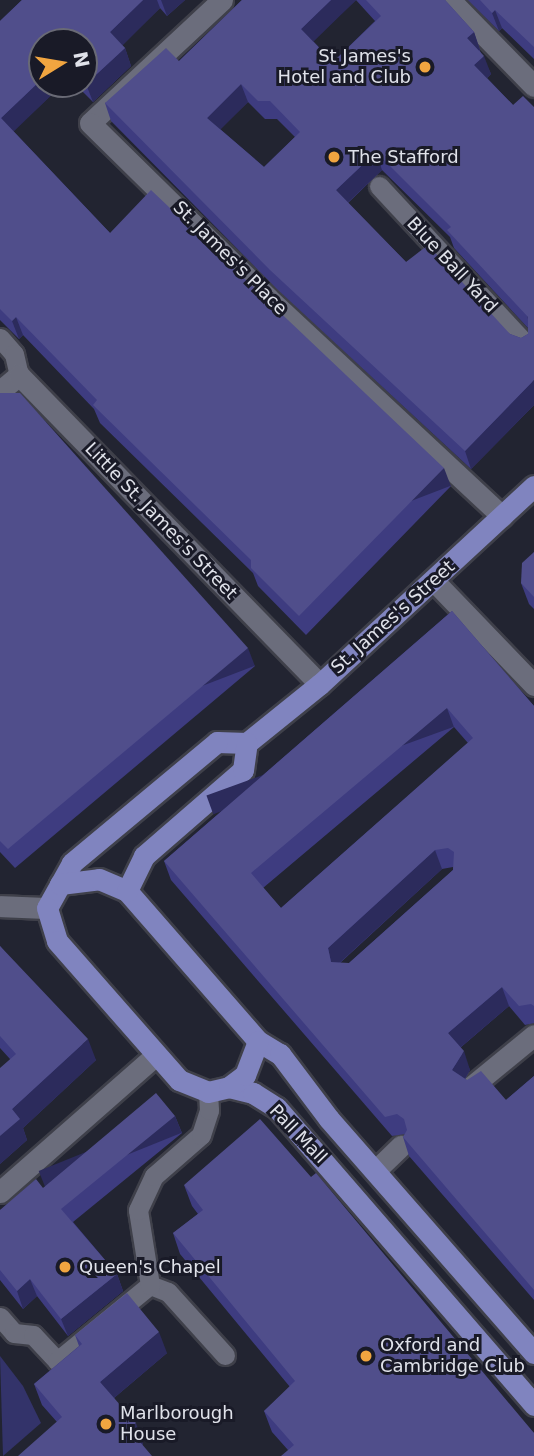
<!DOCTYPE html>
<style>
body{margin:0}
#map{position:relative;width:534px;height:1456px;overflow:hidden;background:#222431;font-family:"DejaVu Sans",sans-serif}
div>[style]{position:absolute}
.green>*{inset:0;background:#33336a}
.roads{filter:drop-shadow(2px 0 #3f404a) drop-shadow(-2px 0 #3f404a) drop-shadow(0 2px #3f404a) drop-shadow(0 -2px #3f404a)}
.lane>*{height:19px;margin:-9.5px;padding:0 9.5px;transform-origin:9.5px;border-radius:9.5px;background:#6b6d7c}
.street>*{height:21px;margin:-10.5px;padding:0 10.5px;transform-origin:10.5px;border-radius:10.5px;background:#6b6d7c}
.primary>*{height:21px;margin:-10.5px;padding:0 10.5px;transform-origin:10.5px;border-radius:10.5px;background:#8084bf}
.wall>*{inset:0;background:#3e3c80}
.shaded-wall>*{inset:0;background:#2c2b5c;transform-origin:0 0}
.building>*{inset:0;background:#504e8b}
.dots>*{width:19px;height:19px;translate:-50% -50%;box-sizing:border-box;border:4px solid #191a27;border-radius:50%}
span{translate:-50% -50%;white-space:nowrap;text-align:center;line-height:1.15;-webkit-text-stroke:6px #191a27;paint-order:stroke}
.poi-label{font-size:18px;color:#e0e2ea}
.right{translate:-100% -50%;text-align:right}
.left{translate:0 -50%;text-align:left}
.street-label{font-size:18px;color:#e0e2ea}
.north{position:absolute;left:28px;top:28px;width:70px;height:70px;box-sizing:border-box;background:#191a27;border:2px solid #696a75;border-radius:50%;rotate:79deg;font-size:19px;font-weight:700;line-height:28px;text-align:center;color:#e0e2ea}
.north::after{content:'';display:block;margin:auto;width:24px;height:32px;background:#f1a540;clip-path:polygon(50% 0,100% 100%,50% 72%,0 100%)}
</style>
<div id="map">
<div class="green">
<i style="clip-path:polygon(0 1356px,23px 1386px,41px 1423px,3px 1456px)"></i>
</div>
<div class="roads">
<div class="lane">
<i style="left:379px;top:186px;width:216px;rotate:47.1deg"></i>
<i style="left:0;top:338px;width:21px;rotate:49deg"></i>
<i style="left:14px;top:354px;width:22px;rotate:77deg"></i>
<i style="left:150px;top:1285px;width:19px;rotate:21deg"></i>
<i style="left:168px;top:1292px;width:85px;rotate:47.9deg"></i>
<i style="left:0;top:1317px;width:21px;rotate:49deg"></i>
<i style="left:14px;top:1333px;width:19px;rotate:6deg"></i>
<i style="left:33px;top:1335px;width:35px;rotate:47deg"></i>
<i style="left:57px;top:1361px;width:120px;rotate:-39.3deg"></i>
<i style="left:150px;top:1285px;width:76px;rotate:-99.1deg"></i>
<i style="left:138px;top:1210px;width:38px;rotate:-65deg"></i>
<i style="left:154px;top:1176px;width:62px;rotate:-41.1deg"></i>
<i style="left:201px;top:1135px;width:26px;rotate:-72deg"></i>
<i style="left:209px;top:1110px;width:18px;rotate:-93deg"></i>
</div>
<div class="street">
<i style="left:222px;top:0;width:180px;rotate:137deg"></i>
<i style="left:90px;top:123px;width:250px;rotate:44.5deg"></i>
<i style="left:268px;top:298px;width:320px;rotate:43deg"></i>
<i style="left:450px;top:0;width:120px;rotate:45.7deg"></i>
<i style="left:0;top:391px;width:25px;rotate:-40deg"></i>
<i style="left:19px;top:375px;width:431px;rotate:45.8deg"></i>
<i style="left:433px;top:580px;width:146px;rotate:46.1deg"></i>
<i style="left:0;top:906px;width:47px;rotate:2.4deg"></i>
<i style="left:472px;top:1086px;width:80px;rotate:-39.4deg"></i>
<i style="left:376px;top:1170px;width:35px;rotate:-44deg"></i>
<i style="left:0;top:1192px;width:208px;rotate:-41.3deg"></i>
</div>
<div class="primary">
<i style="left:534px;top:486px;width:292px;rotate:137.2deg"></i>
<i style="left:320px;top:684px;width:94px;rotate:141.1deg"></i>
<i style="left:247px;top:743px;width:30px;rotate:-178deg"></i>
<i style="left:217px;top:742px;width:189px;rotate:140.2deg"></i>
<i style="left:72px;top:863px;width:51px;rotate:119.1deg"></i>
<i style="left:47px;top:908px;width:34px;rotate:73deg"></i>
<i style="left:57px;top:941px;width:185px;rotate:48.7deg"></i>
<i style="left:179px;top:1080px;width:31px;rotate:22deg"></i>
<i style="left:208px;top:1092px;width:22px;rotate:-13deg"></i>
<i style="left:229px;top:1087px;width:25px;rotate:14deg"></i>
<i style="left:253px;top:1093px;width:28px;rotate:32deg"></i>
<i style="left:277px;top:1108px;width:393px;rotate:49.1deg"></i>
<i style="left:60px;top:884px;width:39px;rotate:-7deg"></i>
<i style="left:99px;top:879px;width:30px;rotate:23deg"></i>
<i style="left:127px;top:891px;width:199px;rotate:48.9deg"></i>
<i style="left:258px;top:1041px;width:26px;rotate:31deg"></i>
<i style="left:280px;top:1054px;width:81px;rotate:53deg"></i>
<i style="left:329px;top:1119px;width:311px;rotate:48.8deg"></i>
<i style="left:127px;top:891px;width:39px;rotate:-64deg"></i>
<i style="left:144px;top:856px;width:131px;rotate:-41deg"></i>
<i style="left:243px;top:770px;width:27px;rotate:-82deg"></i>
<i style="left:229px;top:1087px;width:20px;rotate:-37deg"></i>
<i style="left:245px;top:1075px;width:36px;rotate:-69deg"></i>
</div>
</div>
<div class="wall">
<i style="clip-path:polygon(22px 0,185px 0,167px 16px,160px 8px,122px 45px,125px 48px,131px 66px,93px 102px,75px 84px,84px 84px,84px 42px,42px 42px,42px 84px,63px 84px,13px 131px,110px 233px,451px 486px,306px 635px,258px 586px,253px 573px,100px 423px,94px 409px,23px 335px,19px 339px,0 320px,0 21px)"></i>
<i style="clip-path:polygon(evenodd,242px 0,445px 0,474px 32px,480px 50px,480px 51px,491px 74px,487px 78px,513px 105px,534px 405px,471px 469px,277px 289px,111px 121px,105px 103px,179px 61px,242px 0,356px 0,375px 21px,333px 62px,313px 41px,356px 0,242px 0,248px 102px,265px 119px,277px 119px,295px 137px,264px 167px,220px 129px,248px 102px,242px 0,382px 170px,450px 237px,454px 248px,528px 328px,528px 334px,521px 338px,510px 334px,406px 262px,348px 203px,382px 170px)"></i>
<i style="clip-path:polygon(468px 0,534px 0,534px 59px,502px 28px,499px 31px)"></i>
<i style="clip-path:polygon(0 393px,255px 666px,15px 868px,0 852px)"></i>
<i style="clip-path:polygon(534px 552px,534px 609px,529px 604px,521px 583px)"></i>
<i style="clip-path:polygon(evenodd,452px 611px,534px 706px,534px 1023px,525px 1025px,509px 1006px,460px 1048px,470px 1070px,465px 1079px,506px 1100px,534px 1076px,534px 1300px,409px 1156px,403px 1137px,405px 1134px,392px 1136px,171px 880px,164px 861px,452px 611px,454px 727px,468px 743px,281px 908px,263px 888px,454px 727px,452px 611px,453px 867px,453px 870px,349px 963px,340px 963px,442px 869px,453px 867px)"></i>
<i style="clip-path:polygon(0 946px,96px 1060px,23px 1128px,27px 1140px,0 1164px,10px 1059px,0 1048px)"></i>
<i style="clip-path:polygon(175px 1116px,182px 1133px,73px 1222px,117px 1274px,123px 1291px,68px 1336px,37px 1296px,23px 1309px,0 1280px,0 1210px,43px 1188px)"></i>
<i style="clip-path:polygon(184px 1185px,534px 1433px,288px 1450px,272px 1432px,264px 1411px,290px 1387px,180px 1254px,173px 1233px,198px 1214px,192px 1206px)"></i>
<i style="clip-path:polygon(75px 1335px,167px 1353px,114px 1398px,143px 1444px,142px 1445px,57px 1422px,42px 1405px,34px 1384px,79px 1346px)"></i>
</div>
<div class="shaded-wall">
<i style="clip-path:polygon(143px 0,157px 0,160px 8px,117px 51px,110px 32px)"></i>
<i style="clip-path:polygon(161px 0,185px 0,167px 16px)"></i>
<i style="clip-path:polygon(331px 0,356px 0,308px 47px,301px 29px)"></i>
<i style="clip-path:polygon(495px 10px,502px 28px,499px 31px,492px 13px)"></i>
<i style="clip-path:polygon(474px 32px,480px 50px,474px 56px,467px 38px)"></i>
<i style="clip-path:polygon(125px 48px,131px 66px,93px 102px,86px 84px)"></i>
<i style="clip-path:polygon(484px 56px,491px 74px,481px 83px,474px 65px)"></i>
<i style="clip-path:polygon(42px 79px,42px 84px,63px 84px,8px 137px,1px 118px)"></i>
<i style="clip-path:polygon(241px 84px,248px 102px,214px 136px,207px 118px)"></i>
<i style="clip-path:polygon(376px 152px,382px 170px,342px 208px,336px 190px)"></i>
<i style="clip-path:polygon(16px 317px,23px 335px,19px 339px,12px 321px)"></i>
<i style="clip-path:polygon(534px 380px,534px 405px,471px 469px,465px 451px)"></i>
<i style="left:444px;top:468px;width:19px;height:207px;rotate:69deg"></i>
<i style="left:248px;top:648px;width:19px;height:313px;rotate:69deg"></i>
<i style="left:447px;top:708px;width:20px;height:256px;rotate:70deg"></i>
<i style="clip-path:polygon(435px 850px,442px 869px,335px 967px,331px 962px,328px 948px)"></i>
<i style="clip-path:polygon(502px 987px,509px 1006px,455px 1052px,448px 1033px)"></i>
<i style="clip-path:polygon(88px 1039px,96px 1060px,23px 1128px,27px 1140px,0 1164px,0 1136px,12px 1109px)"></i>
<i style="clip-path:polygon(464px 1051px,470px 1070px,459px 1089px,452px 1070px)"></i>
<i style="left:175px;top:1116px;width:18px;height:147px;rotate:68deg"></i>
<i style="clip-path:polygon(117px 1274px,123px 1291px,68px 1336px,61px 1319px)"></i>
<i style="clip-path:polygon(30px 1279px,37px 1296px,23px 1309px,17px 1291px)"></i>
<i style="clip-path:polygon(159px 1332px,167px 1353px,108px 1403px,100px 1382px)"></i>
<i style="clip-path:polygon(136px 1423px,143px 1444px,136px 1450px,129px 1429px)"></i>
</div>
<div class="building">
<i style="clip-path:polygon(22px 0,143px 0,110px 32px,125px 48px,86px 84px,84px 82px,84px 42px,42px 42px,42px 79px,1px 118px,110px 233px,151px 190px,444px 468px,299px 616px,251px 568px,251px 560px,93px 405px,97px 400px,16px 317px,12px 321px,0 309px,0 21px)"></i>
<i style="clip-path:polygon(evenodd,242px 0,331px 0,301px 29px,333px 62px,381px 16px,366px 0,445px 0,474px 32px,467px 38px,484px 56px,474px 65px,513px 105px,523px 96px,534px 107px,534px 380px,465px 451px,270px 270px,105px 103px,166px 48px,179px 61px,242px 0,241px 84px,258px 101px,270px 101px,300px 132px,264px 167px,207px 118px,241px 84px,242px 0,376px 152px,451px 227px,447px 230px,528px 317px,528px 334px,521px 338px,510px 334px,428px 245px,406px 262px,336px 190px,376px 152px)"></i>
<i style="clip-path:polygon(480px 0,534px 0,534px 47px,495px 10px,492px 13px)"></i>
<i style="clip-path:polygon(0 393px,20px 393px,248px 648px,8px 849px,0 841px)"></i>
<i style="clip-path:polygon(534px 552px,534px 597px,521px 583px,522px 563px)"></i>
<i style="clip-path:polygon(evenodd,452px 611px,534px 706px,534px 1006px,531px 1004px,519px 1006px,502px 987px,448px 1033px,464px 1051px,452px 1070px,467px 1080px,481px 1071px,506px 1100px,534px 1076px,534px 1290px,403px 1137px,407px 1130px,404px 1119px,397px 1114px,385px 1117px,164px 861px,452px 611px,447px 708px,473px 738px,281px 908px,251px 873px,447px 708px,452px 611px,448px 848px,454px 852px,453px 870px,349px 963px,331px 962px,328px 948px,435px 850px,448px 848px)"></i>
<i style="clip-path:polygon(0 946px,88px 1039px,12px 1109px,20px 1119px,0 1136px,0 1068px,16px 1054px,0 1036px)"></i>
<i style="clip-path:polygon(156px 1093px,175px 1116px,61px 1209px,117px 1274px,61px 1319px,30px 1279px,17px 1291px,0 1270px,0 1210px,36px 1179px,43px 1188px)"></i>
<i style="clip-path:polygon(260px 1119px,311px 1177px,316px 1173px,534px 1433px,534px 1456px,281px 1456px,294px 1445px,264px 1411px,295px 1381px,173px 1233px,203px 1210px,184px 1185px)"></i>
<i style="clip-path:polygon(127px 1293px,159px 1332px,100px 1382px,136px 1423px,129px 1429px,152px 1456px,18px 1456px,62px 1417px,34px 1384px,82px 1344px,75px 1335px)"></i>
</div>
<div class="dots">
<i style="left:425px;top:67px;background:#f1a540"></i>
<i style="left:334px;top:157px;background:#f1a540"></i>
<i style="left:65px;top:1267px;background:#f1a540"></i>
<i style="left:366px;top:1356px;background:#f1a540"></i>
<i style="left:106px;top:1424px;background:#f1a540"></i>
</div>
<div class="poi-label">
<span class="right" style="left:411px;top:67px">St James's<br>Hotel and Club</span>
<span class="left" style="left:348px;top:157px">The Stafford</span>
<span class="left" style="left:79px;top:1267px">Queen's Chapel</span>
<span class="left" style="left:380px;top:1356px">Oxford and<br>Cambridge Club</span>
<span class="left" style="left:120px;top:1424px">Marlborough<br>House</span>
</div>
<div class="street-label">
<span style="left:230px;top:258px;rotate:45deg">St. James's Place</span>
<span style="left:452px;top:265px;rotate:47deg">Blue Ball Yard</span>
<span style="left:161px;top:521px;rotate:46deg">Little St. James's Street</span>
<span style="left:393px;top:617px;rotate:-42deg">St. James's Street</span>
<span style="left:298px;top:1134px;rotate:46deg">Pall Mall</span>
</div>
<div class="north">N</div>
</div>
